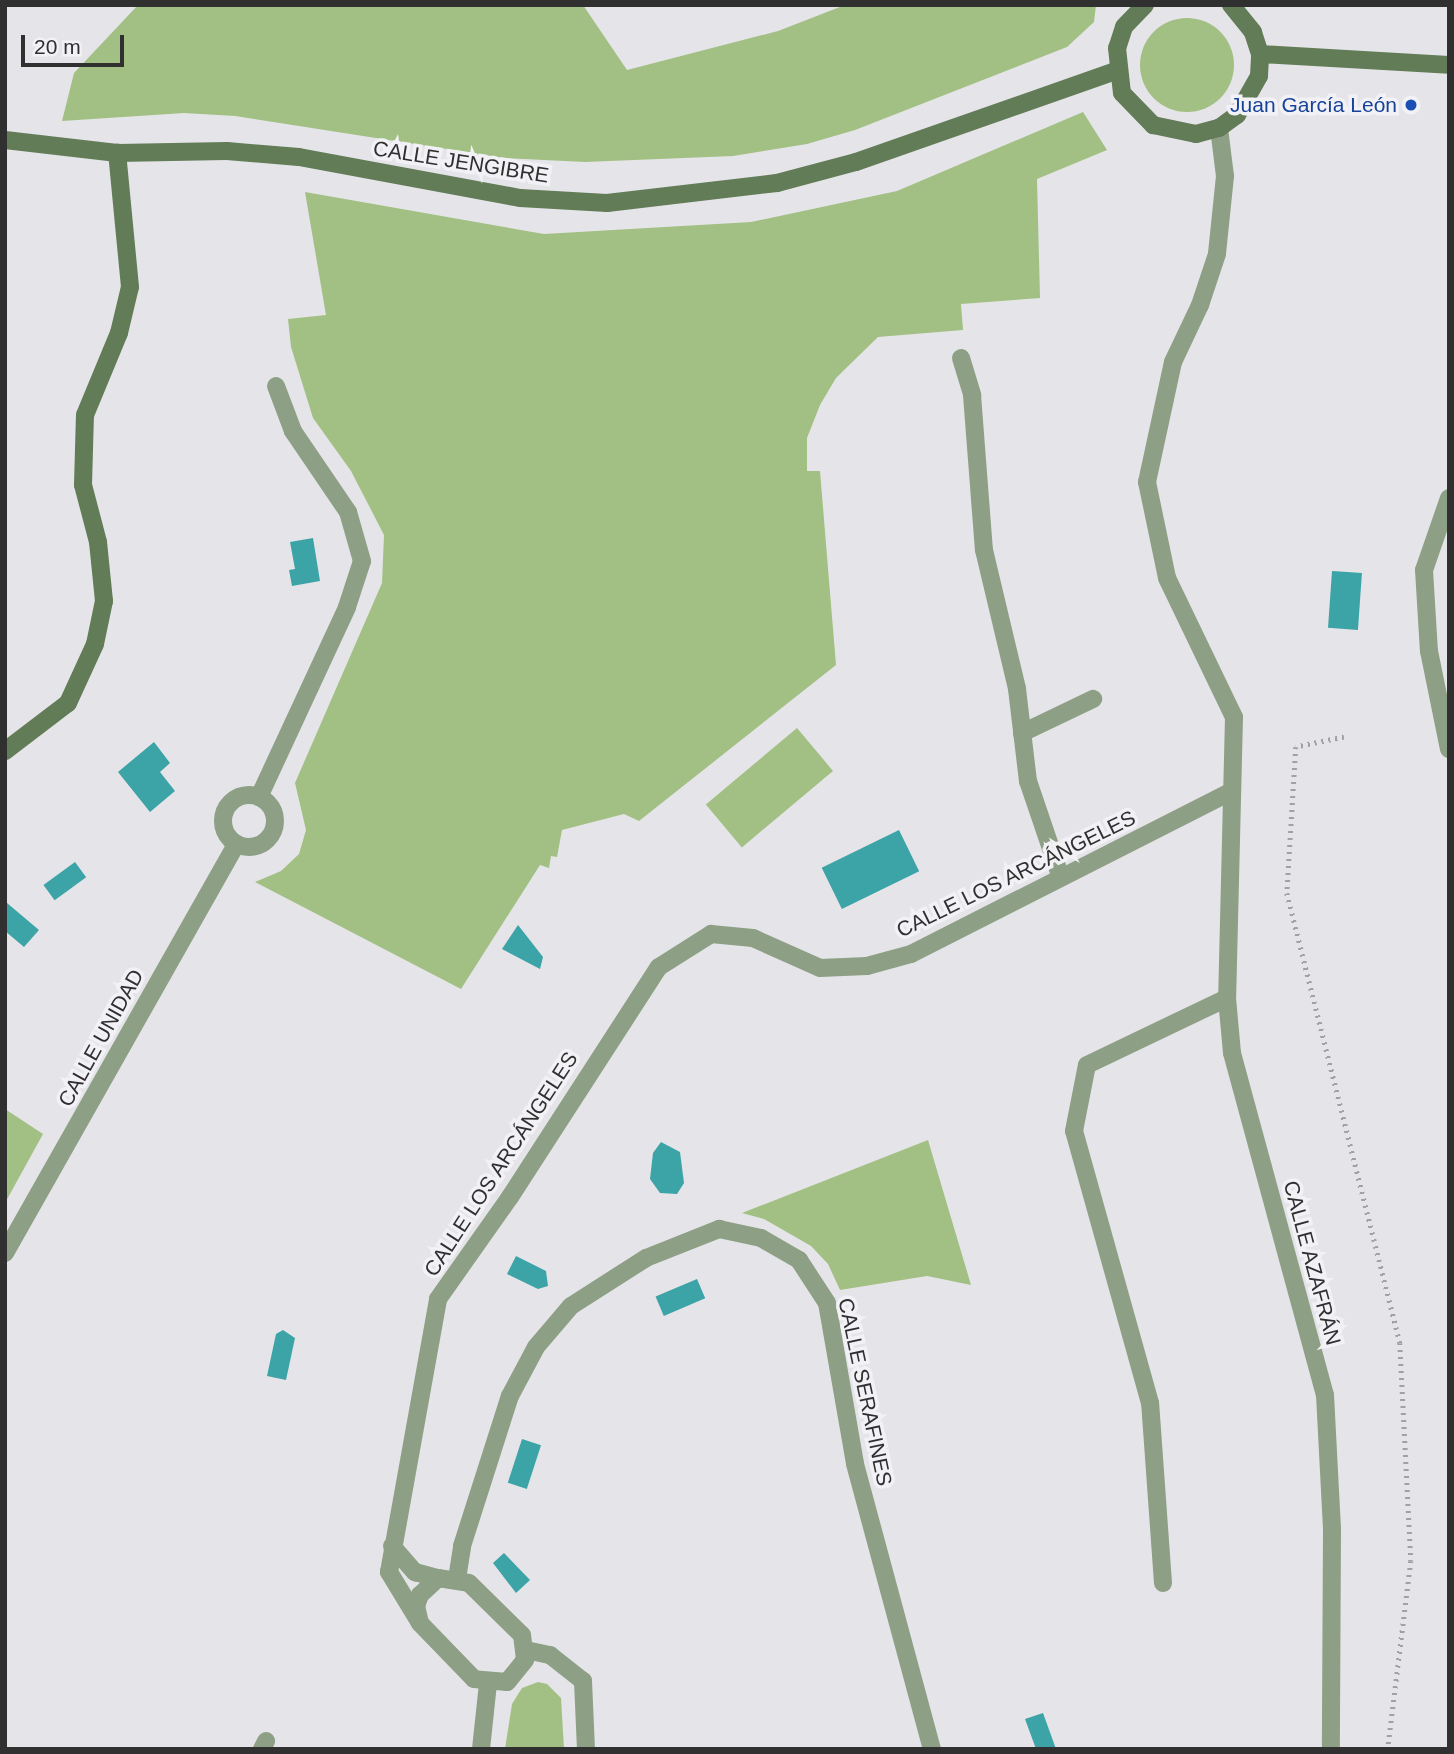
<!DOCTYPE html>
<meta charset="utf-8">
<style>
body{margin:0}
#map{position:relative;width:1454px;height:1754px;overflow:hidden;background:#e5e5e9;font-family:Arial,sans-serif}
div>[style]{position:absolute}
.green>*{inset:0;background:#a2c083;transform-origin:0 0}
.round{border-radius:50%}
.water>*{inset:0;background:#3ca3a6;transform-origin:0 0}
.path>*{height:4.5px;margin-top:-2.25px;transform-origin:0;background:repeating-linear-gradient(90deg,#a1a1a4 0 2px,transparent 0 7px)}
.service>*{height:18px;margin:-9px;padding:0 9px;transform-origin:9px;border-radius:9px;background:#8d9f85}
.minor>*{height:18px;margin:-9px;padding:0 9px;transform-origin:9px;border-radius:9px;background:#8d9f85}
.minor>.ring{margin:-9px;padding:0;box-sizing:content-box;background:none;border:18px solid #8d9f85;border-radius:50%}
.tertiary>*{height:18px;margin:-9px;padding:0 9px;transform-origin:9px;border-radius:9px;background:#8d9f85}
.secondary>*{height:18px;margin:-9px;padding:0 9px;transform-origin:9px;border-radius:9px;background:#627c57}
.dots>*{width:19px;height:19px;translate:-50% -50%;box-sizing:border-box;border:4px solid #f2f2f6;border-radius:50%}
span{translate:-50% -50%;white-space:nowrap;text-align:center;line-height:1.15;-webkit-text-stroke:7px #f2f2f6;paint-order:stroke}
.transit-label{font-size:21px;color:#164399}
.right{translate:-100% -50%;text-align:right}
.street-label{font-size:21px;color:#303031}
.frame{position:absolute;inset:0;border:7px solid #303031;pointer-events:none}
.scale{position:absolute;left:21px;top:35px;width:103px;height:32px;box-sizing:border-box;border:4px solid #303031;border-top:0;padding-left:9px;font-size:21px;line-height:24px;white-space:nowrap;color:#303031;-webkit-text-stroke:5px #f2f2f6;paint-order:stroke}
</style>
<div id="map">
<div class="green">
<i style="clip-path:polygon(138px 5px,583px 5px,627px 70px,778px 31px,845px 5px,1096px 5px,1094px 22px,1067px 47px,855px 130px,807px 144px,733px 156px,585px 162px,504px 158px,235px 116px,184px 113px,62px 121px,74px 73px)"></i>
<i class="round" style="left:1140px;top:18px;width:94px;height:94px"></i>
<i style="clip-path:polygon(1083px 112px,1107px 150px,1037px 179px,1040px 298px,961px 304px,963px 330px,878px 337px,836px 378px,820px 405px,807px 438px,807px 471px,820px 471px,836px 665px,639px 821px,624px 814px,562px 830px,557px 857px,551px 856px,549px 868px,540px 865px,461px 989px,255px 882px,281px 871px,299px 854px,306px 830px,295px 783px,382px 583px,384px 535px,351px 471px,313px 418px,291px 347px,288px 319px,326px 315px,305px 192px,544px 234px,751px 222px,897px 191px)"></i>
<i style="left:797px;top:728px;width:56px;height:119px;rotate:50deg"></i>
<i style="clip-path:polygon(5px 1109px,43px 1134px,5px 1203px)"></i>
<i style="clip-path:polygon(928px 1140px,971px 1285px,927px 1276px,840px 1290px,828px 1264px,811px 1246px,764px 1219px,742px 1213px)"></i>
<i style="clip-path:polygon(538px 1682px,547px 1684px,561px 1698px,564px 1749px,505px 1749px,512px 1704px,522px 1688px)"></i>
</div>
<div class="water">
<i style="clip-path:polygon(313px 538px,320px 581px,292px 586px,289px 570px,295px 569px,290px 542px)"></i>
<i style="left:1332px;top:571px;width:30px;height:57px;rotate:4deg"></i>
<i style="clip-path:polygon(154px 742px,170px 763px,160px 772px,175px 791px,150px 812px,118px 772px)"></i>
<i style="left:899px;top:830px;width:46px;height:86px;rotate:64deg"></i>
<i style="left:75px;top:862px;width:19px;height:39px;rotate:54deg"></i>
<i style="clip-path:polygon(7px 903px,39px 930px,24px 947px,5px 931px)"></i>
<i style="clip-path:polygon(518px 925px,543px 957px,540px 969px,502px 949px)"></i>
<i style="clip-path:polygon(661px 1142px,680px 1152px,684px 1183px,677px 1194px,660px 1193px,650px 1179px,653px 1153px)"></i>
<i style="clip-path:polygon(516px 1256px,546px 1271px,548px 1286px,538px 1289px,507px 1274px)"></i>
<i style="left:697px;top:1279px;width:21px;height:45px;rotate:67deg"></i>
<i style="clip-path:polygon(283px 1330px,295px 1338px,286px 1380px,267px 1376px,276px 1334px)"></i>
<i style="left:522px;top:1439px;width:20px;height:46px;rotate:18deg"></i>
<i style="clip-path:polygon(504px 1553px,530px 1580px,516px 1593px,493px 1563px)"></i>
<i style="clip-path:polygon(1043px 1713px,1056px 1749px,1036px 1749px,1025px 1719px)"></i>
</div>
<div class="path">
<i style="left:1344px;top:737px;width:49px;rotate:168.2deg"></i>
<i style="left:1296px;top:747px;width:146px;rotate:93.5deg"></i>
<i style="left:1287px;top:893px;width:464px;rotate:75.9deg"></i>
<i style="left:1400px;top:1343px;width:218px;rotate:87.1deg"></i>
<i style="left:1411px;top:1561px;width:189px;rotate:97deg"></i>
</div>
<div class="service">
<i style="left:961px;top:358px;width:39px;rotate:73deg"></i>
<i style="left:972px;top:395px;width:155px;rotate:85.6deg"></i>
<i style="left:984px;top:550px;width:143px;rotate:76.6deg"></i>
<i style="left:1017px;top:689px;width:93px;rotate:83.2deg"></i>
<i style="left:1028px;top:781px;width:102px;rotate:71.2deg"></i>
<i style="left:1022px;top:733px;width:79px;rotate:-25.6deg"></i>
<i style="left:259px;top:797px;width:209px;rotate:-65.1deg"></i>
<i style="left:347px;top:607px;width:48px;rotate:-71.9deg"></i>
<i style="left:362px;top:561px;width:51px;rotate:-105.9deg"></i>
<i style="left:348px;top:512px;width:98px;rotate:-124.2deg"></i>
<i style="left:293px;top:431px;width:48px;rotate:-110.7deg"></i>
<i style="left:1163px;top:1583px;width:180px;rotate:-94.1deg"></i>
<i style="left:1150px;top:1403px;width:282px;rotate:-105.6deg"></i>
<i style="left:1074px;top:1131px;width:67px;rotate:-78.9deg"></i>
<i style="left:1087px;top:1065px;width:155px;rotate:-25.6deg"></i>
<i style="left:262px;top:1749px;width:9px;rotate:-63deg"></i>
</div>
<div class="minor">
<i style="left:1219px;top:128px;width:48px;rotate:82.9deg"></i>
<i style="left:1225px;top:176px;width:78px;rotate:95.9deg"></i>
<i style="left:1217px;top:254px;width:54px;rotate:108.4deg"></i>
<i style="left:1200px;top:305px;width:63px;rotate:115.3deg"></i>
<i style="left:1173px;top:362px;width:123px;rotate:102.2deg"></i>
<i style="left:1147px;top:482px;width:98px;rotate:78.2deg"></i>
<i style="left:1167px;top:578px;width:154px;rotate:64.3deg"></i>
<i style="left:1234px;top:717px;width:281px;rotate:91.4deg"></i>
<i style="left:1227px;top:998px;width:55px;rotate:84.8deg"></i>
<i style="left:1232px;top:1053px;width:354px;rotate:74.8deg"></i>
<i style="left:1325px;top:1395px;width:134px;rotate:87deg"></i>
<i style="left:1332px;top:1529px;width:220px;rotate:90.3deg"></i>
<i style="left:1449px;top:498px;width:76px;rotate:109.1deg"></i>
<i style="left:1424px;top:570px;width:81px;rotate:86.5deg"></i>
<i style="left:1429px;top:651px;width:100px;rotate:78.5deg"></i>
<i class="ring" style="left:223px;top:795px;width:34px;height:34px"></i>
<i style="left:5px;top:1253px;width:470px;rotate:-60.5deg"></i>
<i style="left:457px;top:1579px;width:33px;rotate:-81deg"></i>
<i style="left:462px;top:1546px;width:157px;rotate:-72.3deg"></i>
<i style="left:510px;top:1396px;width:55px;rotate:-62deg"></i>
<i style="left:536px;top:1347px;width:54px;rotate:-49.5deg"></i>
<i style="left:571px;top:1306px;width:89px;rotate:-32.6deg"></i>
<i style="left:646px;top:1258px;width:79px;rotate:-21.7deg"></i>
<i style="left:719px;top:1229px;width:43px;rotate:12.1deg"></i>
<i style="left:761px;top:1238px;width:44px;rotate:30.1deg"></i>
<i style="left:799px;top:1260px;width:51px;rotate:56.9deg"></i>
<i style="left:827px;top:1303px;width:163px;rotate:80.1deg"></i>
<i style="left:855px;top:1464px;width:295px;rotate:74.9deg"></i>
<i style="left:526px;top:1650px;width:25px;rotate:12deg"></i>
<i style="left:550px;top:1655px;width:42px;rotate:38.2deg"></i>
<i style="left:583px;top:1681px;width:68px;rotate:87.5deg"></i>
</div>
<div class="tertiary">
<i style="left:392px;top:1546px;width:35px;rotate:49deg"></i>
<i style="left:415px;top:1572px;width:24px;rotate:15deg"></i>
<i style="left:438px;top:1578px;width:31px;rotate:9deg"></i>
<i style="left:469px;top:1583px;width:74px;rotate:44.5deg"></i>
<i style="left:522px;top:1635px;width:25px;rotate:83deg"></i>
<i style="left:525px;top:1660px;width:28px;rotate:129deg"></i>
<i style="left:507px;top:1682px;width:33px;rotate:-175deg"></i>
<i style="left:474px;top:1679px;width:78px;rotate:-134deg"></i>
<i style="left:420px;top:1623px;width:17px;rotate:-103deg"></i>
<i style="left:416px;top:1606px;width:12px;rotate:-70deg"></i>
<i style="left:420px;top:1595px;width:25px;rotate:-43deg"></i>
<i style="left:420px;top:1623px;width:60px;rotate:-121.3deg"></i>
<i style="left:389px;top:1572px;width:277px;rotate:-79.8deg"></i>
<i style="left:438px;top:1299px;width:125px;rotate:-54.8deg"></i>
<i style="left:510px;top:1197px;width:274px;rotate:-57.1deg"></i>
<i style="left:659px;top:967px;width:62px;rotate:-32.4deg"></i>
<i style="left:711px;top:934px;width:42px;rotate:5.4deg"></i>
<i style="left:753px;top:938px;width:73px;rotate:24.1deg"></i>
<i style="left:820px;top:968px;width:47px;rotate:-2.4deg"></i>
<i style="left:867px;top:966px;width:46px;rotate:-15.3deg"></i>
<i style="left:911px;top:954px;width:359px;rotate:-26.9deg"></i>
<i style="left:481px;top:1749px;width:66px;rotate:-83.9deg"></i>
</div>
<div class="secondary">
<i style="left:1145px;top:5px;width:30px;rotate:134deg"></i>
<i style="left:1124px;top:27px;width:22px;rotate:108deg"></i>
<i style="left:1117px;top:48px;width:45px;rotate:83.7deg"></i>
<i style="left:1122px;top:93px;width:45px;rotate:45.9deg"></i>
<i style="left:1153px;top:125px;width:44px;rotate:11.8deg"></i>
<i style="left:1196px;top:134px;width:24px;rotate:-15deg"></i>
<i style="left:1219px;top:128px;width:22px;rotate:-36deg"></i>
<i style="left:1237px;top:115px;width:45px;rotate:-60.6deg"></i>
<i style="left:1259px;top:76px;width:22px;rotate:-87deg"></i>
<i style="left:1260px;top:54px;width:23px;rotate:-108deg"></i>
<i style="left:1253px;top:32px;width:35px;rotate:-129deg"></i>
<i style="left:1260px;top:54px;width:189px;rotate:3.3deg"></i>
<i style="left:5px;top:140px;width:113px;rotate:6.6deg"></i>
<i style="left:117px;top:153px;width:110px;rotate:-1deg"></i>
<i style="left:227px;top:151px;width:72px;rotate:4.8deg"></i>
<i style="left:299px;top:157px;width:225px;rotate:10.5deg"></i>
<i style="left:520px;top:198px;width:87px;rotate:3.3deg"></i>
<i style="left:607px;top:203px;width:171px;rotate:-6.7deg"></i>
<i style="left:777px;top:183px;width:82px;rotate:-14.9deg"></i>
<i style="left:856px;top:162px;width:275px;rotate:-19.3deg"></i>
<i style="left:5px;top:751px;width:79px;rotate:-37.3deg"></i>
<i style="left:68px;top:703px;width:65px;rotate:-65.4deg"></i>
<i style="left:95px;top:644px;width:44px;rotate:-78.2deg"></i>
<i style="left:104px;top:601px;width:59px;rotate:-95.8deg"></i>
<i style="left:98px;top:542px;width:59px;rotate:-104.7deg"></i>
<i style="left:83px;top:485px;width:70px;rotate:-88.4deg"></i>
<i style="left:85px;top:415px;width:89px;rotate:-67.5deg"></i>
<i style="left:119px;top:333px;width:47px;rotate:-76.6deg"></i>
<i style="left:130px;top:287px;width:135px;rotate:-95.5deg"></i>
</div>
<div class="dots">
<i style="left:1411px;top:105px;background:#1a4fb4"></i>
</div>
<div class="transit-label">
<span class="right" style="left:1397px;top:105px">Juan García León</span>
</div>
<div class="street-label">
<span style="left:461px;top:162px;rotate:9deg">CALLE JENGIBRE</span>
<span style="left:1016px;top:874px;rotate:-26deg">CALLE LOS ARCÁNGELES</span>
<span style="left:101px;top:1038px;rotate:-61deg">CALLE UNIDAD</span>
<span style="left:501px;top:1164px;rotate:-57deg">CALLE LOS ARCÁNGELES</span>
<span style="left:1312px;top:1263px;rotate:75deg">CALLE AZAFRÁN</span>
<span style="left:865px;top:1392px;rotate:78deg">CALLE SERAFINES</span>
</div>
<div class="frame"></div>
<div class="scale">20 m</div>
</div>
